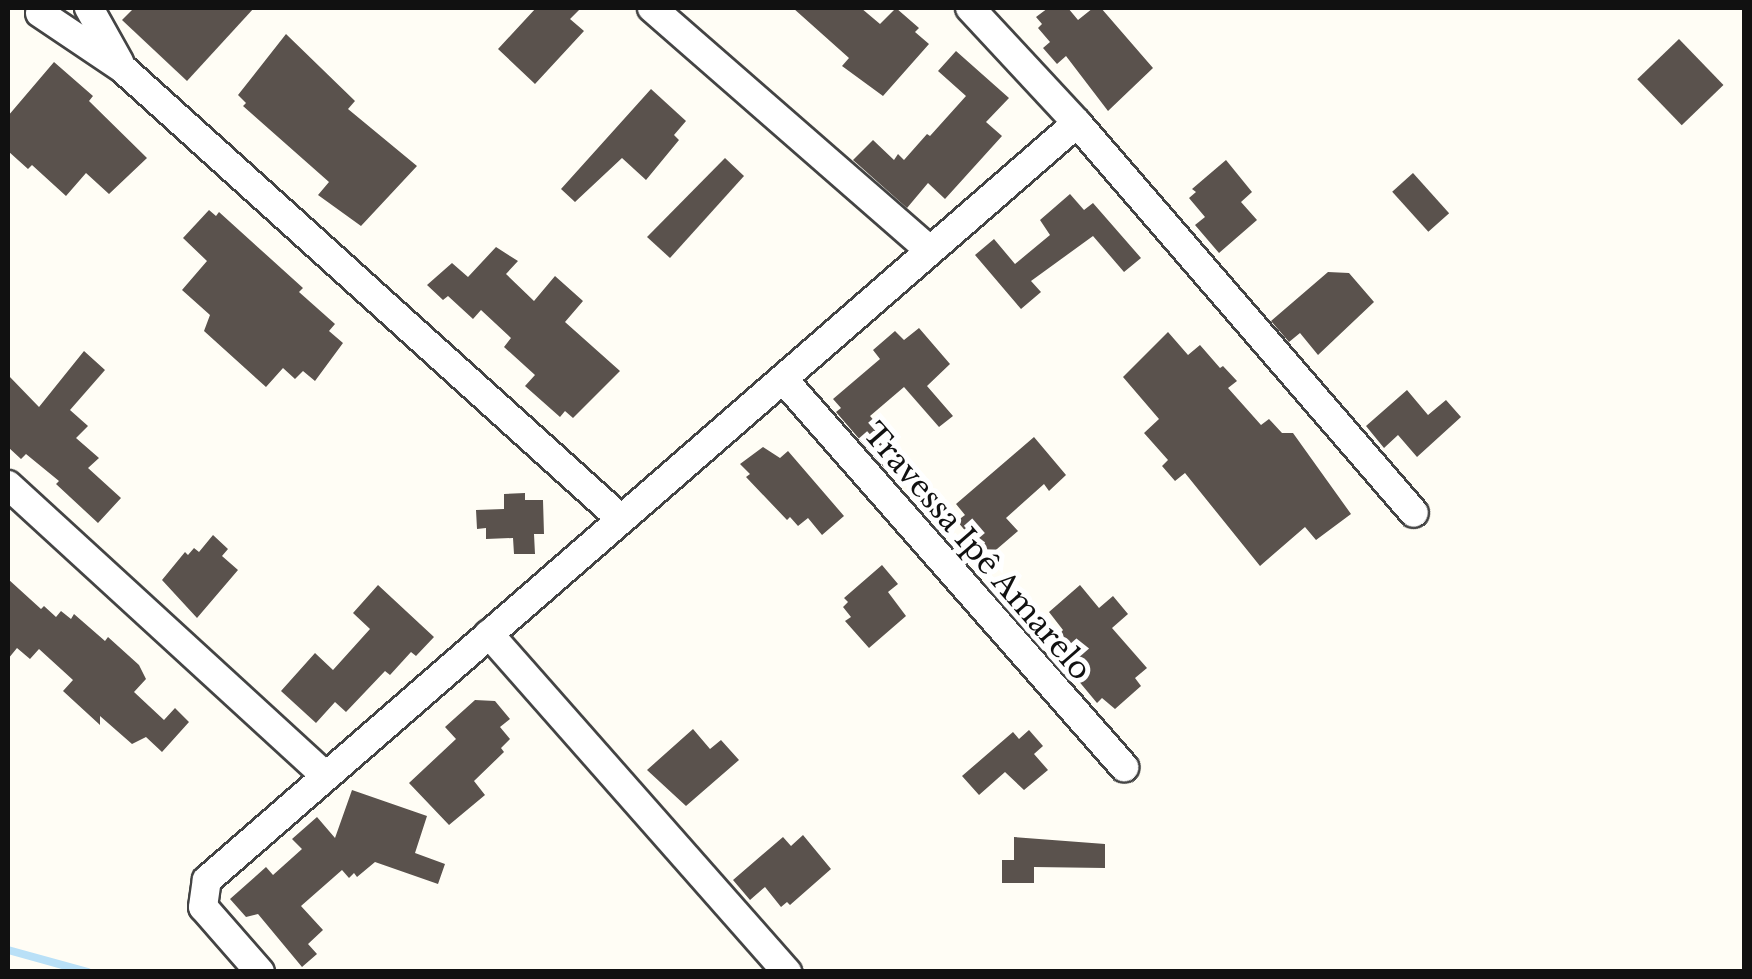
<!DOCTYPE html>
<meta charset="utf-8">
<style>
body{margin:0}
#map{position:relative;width:1752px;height:979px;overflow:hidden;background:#fffdf5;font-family:"Libre Baskerville",serif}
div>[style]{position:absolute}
.stream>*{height:8px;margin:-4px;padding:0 4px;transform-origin:4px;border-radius:4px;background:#b9e0f7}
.building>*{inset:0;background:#5a524d;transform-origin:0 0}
.roads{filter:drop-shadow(2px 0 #444) drop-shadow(-2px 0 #444) drop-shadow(0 2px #444) drop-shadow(0 -2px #444)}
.street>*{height:28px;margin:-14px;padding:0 14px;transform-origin:14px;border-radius:14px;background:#fff}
span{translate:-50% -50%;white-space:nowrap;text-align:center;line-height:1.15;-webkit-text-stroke:10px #fff;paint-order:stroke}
.street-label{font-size:30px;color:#111}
.frame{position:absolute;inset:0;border:10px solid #111;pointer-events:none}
</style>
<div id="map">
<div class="stream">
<i style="left:8px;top:950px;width:83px;rotate:15.4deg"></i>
</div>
<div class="building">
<i style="clip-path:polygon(134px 8px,254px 8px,187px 81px,122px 20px)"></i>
<i style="clip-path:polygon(536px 8px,581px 8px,570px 19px,584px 31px,535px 84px,498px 49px)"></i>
<i style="clip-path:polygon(793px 8px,861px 8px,880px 24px,896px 8px,919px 28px,915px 32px,929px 44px,883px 96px,842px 66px,849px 58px)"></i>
<i style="clip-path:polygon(1048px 8px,1068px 8px,1078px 20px,1093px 8px,1101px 8px,1153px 68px,1108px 111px,1066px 56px,1057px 64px,1043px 48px,1050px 42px,1038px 28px,1042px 24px,1036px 17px)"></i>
<i style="clip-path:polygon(286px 34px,355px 101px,348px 109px,417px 166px,361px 226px,318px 195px,329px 182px,243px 106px,246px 103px,238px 95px)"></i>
<i style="left:1679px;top:39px;width:64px;height:58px;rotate:46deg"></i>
<i style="clip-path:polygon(956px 51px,1009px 98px,986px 122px,1002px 136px,945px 199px,928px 183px,907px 208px,853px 160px,873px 140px,894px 160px,898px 154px,904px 160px,927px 134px,930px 136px,966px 96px,938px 71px)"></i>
<i style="clip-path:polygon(54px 62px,93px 96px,89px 101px,147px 158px,109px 194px,86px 173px,66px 196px,32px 165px,28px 169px,8px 151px,8px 116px)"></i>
<i style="clip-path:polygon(651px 89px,686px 121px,674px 135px,679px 140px,646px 180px,622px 158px,575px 202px,561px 189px)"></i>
<i style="clip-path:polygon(725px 158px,744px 176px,670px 258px,647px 237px)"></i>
<i style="clip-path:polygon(1226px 160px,1252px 192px,1241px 202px,1257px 220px,1219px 253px,1195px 225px,1205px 217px,1189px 198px,1196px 192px,1192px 189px)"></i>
<i style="left:1413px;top:173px;width:54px;height:28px;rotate:48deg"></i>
<i style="clip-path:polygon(1070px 194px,1084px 210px,1093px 203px,1141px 258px,1124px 272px,1093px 236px,1031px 281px,1041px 292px,1021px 309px,975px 255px,994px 239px,1015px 264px,1050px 235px,1040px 220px)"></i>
<i style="clip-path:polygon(209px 210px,216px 216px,219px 212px,303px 288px,299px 292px,335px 324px,329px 331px,343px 343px,315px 381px,303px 371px,295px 379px,283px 368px,266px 387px,204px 331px,210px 315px,182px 290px,207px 261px,183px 238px)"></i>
<i style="clip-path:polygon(496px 247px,518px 261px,506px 274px,534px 301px,555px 276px,583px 301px,565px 322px,620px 371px,573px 418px,565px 411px,560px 417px,525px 386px,535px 375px,504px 347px,511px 338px,481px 310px,473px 319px,448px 296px,443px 300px,427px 285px,452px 263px,468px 277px)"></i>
<i style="clip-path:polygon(1328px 272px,1349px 273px,1374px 302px,1318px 355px,1300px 333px,1289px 342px,1271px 321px)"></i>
<i style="clip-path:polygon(919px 328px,950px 364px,927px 386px,953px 416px,939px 427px,904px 387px,870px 416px,905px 456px,887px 471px,836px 412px,841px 408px,833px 399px,880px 359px,873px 350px,895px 331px,904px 340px)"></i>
<i style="clip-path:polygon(1168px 332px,1188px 355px,1200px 345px,1220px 368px,1223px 366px,1237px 381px,1228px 388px,1261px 425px,1269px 419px,1282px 433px,1293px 433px,1351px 514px,1316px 540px,1305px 527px,1260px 566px,1185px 473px,1175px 481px,1162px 466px,1168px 460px,1144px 433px,1159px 419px,1123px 377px)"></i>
<i style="clip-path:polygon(84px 351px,105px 370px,70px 410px,88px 426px,76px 438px,99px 458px,88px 468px,121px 498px,98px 523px,56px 484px,59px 481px,26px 454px,21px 459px,8px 447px,8px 375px,39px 407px)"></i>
<i style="clip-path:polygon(1407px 390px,1428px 415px,1446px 400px,1461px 417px,1417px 457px,1398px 435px,1384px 448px,1366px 426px)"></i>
<i style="clip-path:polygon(1034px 437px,1066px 475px,1049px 491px,1044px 484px,1006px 518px,1018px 531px,983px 561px,965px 537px,968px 534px,957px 521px,965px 515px,956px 504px)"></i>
<i style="clip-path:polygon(763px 447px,780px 458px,788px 451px,844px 516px,822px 535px,808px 518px,798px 526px,790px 517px,787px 520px,746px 477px,750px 474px,740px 464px)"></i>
<i style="clip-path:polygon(525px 493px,525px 500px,543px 500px,544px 534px,534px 534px,535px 554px,514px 554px,513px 538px,486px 539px,486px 528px,477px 529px,476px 510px,504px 509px,504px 494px)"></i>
<i style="clip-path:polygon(213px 535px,228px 549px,222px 556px,238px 570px,197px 618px,162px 580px,185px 552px,188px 555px,194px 548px,199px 552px)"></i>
<i style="clip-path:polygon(882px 565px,898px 584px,888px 592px,906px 616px,869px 648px,845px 621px,851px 617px,843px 607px,848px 602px,844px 598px)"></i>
<i style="clip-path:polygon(8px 579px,41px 609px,44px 606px,56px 617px,61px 611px,71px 619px,74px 614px,105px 641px,108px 637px,139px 665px,146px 679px,134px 692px,164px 720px,175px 708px,189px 722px,162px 752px,146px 737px,132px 744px,100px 716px,100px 725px,63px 691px,73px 680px,39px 649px,30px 659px,17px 648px,8px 659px)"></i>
<i style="clip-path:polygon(378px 585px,434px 637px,416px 656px,411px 652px,390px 675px,385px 671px,346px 712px,335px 702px,316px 723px,281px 691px,315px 653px,333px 670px,370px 629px,353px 613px)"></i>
<i style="clip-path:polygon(1080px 585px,1099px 608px,1113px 596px,1128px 614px,1112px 628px,1147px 668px,1135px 678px,1141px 686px,1115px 709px,1102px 698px,1097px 703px,1077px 679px,1089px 669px,1059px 635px,1063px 630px,1049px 612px)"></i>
<i style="clip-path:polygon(475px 700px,495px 701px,510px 719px,500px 727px,510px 739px,501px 748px,504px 752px,474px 781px,485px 795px,449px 825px,409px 783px,456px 739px,445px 727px)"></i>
<i style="clip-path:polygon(693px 729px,710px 749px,721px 740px,739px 760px,686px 806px,647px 770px)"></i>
<i style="clip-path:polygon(1029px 730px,1043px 746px,1034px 754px,1048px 770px,1024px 790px,1005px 772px,979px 795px,962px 776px,1013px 732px,1019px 739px)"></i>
<i style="clip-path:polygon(352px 790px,427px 816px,415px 853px,445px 864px,438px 884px,375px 862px,357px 877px,354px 873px,349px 878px,342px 870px,301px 906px,323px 930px,308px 944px,317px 954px,302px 967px,258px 914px,246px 917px,230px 899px,266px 867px,273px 875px,302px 849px,292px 839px,317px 817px,335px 838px)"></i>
<i style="clip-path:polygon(803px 835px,831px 869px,790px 905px,787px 902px,781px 907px,765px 887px,750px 900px,733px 880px,783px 837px,791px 846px)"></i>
<i style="clip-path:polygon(1014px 837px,1105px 844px,1105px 868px,1034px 867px,1034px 883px,1002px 883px,1002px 860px,1014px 860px)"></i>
</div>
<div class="roads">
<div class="street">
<i style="left:89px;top:8px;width:62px;rotate:60.9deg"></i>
<i style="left:652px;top:8px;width:368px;rotate:41.1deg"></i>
<i style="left:40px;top:13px;width:99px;rotate:33.9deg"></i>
<i style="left:122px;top:68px;width:673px;rotate:42.11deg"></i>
<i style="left:1077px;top:123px;width:515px;rotate:49.17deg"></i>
<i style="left:783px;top:379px;width:517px;rotate:48.69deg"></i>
<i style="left:8px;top:485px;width:429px;rotate:42.5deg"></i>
<i style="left:489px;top:634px;width:451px;rotate:48.6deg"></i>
<i style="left:260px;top:972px;width:86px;rotate:-131.2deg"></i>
<i style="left:203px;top:907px;width:27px;rotate:-82deg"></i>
<i style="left:207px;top:880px;width:1153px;rotate:-41.03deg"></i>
<i style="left:1077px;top:123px;width:157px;rotate:-132.9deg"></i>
</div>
</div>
<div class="street-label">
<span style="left:977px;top:552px;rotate:49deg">Travessa Ipê Amarelo</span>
</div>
<div class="frame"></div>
</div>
